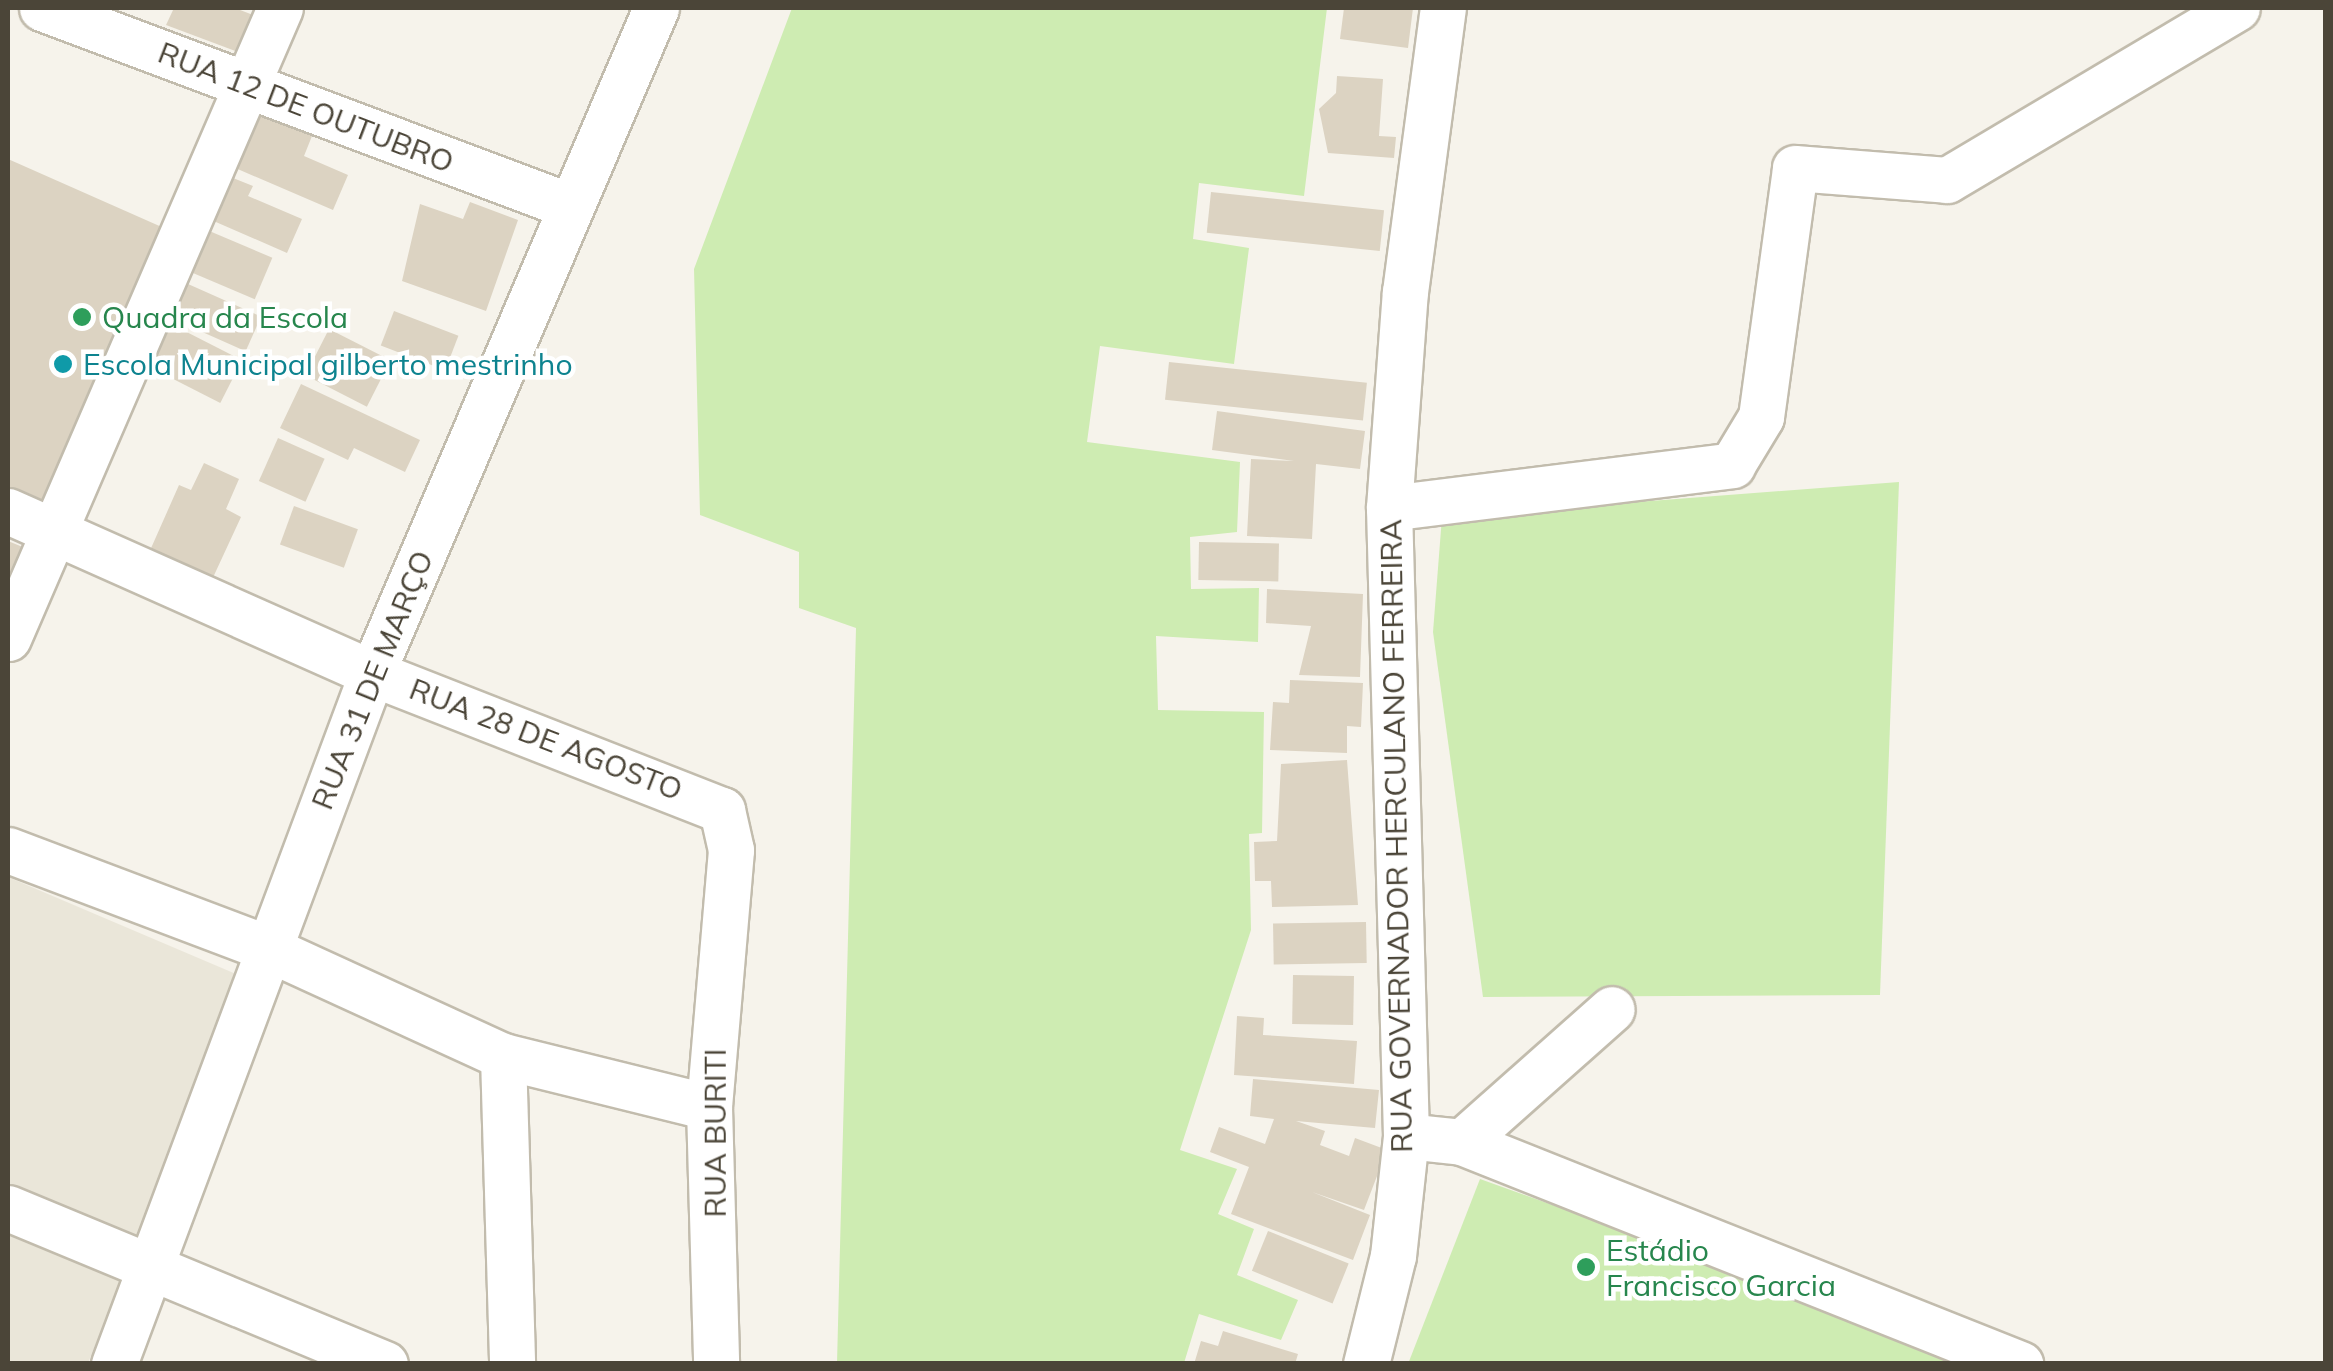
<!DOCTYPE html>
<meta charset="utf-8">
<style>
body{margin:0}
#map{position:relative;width:2333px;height:1371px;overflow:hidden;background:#f6f3eb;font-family:Mulish,sans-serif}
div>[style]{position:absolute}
.residential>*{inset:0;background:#eae6d9}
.green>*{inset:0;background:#ceecb2}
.building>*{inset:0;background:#dcd3c2;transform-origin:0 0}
.roads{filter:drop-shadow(2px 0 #c2bcad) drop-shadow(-2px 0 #c2bcad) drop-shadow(0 2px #c2bcad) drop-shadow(0 -2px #c2bcad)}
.minor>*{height:45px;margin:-22.5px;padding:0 22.5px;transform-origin:22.5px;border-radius:22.5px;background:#fff}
.dots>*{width:28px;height:28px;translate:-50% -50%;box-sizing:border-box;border:5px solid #fff;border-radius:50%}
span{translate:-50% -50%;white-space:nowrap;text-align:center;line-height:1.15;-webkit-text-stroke:9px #fff;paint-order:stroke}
.street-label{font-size:30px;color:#4b4538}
.leisure-label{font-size:30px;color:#27864d}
.left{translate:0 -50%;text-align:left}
.culture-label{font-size:30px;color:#0d838f}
.frame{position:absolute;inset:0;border:10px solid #4b4538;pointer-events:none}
</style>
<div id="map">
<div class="residential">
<i style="clip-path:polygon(8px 877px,243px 977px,137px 1244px,8px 1195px)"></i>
<i style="clip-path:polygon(8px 1228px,125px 1273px,88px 1363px,8px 1363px)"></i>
</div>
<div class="green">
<i style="clip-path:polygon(792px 8px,1327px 8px,1304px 196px,1199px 183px,1193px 239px,1249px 248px,1234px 364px,1100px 346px,1087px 442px,1240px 462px,1237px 532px,1190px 537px,1191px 589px,1259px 588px,1258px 642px,1156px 636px,1158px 710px,1264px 712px,1262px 833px,1249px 834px,1251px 930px,1180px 1150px,1237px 1169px,1218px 1214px,1254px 1229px,1237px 1275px,1298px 1300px,1281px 1340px,1199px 1314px,1184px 1363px,837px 1363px,856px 628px,799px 608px,799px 552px,700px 515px,694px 269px)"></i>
<i style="clip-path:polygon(1899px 482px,1880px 995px,1483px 997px,1433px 632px,1442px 517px)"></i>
<i style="clip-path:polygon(1480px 1179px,1973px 1355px,1970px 1364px,1408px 1364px)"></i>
</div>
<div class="building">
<i style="clip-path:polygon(174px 8px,235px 8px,253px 15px,238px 52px,166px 25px)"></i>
<i style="clip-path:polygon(1344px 8px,1413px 8px,1408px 48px,1340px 39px)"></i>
<i style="clip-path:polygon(1337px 76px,1383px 79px,1379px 136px,1396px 137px,1394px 158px,1328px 153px,1319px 109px,1336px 93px)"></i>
<i style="clip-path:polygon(256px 112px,312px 136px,304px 156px,348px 175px,333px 210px,233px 167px)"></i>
<i style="clip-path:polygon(8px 159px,173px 232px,54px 515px,8px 496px)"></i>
<i style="clip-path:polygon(228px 176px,253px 186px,248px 196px,302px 219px,287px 253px,209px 219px)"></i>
<i style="left:1211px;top:192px;width:174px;height:41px;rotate:6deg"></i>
<i style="clip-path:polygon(470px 202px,518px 220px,486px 311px,402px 281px,420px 204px,463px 219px)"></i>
<i style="left:207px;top:230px;width:71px;height:45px;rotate:23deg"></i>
<i style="left:188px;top:284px;width:80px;height:38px;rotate:24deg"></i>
<i style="left:394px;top:311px;width:69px;height:37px;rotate:21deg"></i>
<i style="left:169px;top:323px;width:82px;height:48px;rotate:27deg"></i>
<i style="left:329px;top:329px;width:69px;height:52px;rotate:27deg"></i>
<i style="left:1169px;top:362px;width:199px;height:38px;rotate:6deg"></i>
<i style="clip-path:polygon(301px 384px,420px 440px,405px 472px,354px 448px,348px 460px,280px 428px)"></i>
<i style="clip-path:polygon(1217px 411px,1365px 431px,1360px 469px,1316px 464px,1312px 539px,1247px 536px,1251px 459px,1294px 461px,1212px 450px)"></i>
<i style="left:278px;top:438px;width:51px;height:47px;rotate:24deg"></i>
<i style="clip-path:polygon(204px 463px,239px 479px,226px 509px,241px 517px,210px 584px,148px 555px,179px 485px,191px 490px)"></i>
<i style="left:294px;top:506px;width:68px;height:41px;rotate:20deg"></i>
<i style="clip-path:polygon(8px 541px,30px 550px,8px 605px)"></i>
<i style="left:1199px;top:542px;width:80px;height:38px;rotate:1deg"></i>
<i style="clip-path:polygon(1267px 589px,1363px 594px,1360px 677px,1299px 675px,1311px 626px,1266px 623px)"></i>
<i style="clip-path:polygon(1290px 680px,1363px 683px,1361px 727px,1347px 726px,1347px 753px,1270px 750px,1273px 702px,1289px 703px)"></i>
<i style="clip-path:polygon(1347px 760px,1358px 905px,1272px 907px,1271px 881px,1255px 881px,1254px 842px,1277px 841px,1281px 764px)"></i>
<i style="left:1366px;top:922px;width:41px;height:93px;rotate:89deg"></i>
<i style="left:1293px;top:975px;width:61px;height:49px;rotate:1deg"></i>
<i style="clip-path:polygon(1237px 1016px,1264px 1018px,1263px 1035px,1357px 1041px,1354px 1084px,1234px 1075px)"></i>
<i style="clip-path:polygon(1253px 1079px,1379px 1090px,1375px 1128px,1296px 1121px,1325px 1131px,1320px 1145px,1349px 1156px,1355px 1138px,1387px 1150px,1364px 1210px,1312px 1192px,1370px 1215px,1353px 1260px,1231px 1214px,1249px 1167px,1210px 1152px,1219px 1127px,1265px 1144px,1274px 1119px,1250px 1116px)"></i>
<i style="left:1268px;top:1231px;width:87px;height:43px;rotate:22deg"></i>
<i style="clip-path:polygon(1223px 1331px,1298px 1354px,1295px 1364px,1194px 1364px,1201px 1341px,1218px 1346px)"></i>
</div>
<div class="roads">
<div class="minor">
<i style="left:42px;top:8px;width:564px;rotate:20.56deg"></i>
<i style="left:1389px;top:508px;width:346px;rotate:-7.1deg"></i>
<i style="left:1732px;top:465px;width:56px;rotate:-58.9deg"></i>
<i style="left:1761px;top:417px;width:251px;rotate:-82.2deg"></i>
<i style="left:1795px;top:168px;width:152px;rotate:4.5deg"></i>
<i style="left:1947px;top:180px;width:337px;rotate:-30.7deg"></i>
<i style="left:8px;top:511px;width:398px;rotate:24deg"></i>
<i style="left:372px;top:673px;width:376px;rotate:21.4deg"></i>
<i style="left:722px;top:810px;width:41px;rotate:77.3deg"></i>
<i style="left:731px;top:850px;width:258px;rotate:94.9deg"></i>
<i style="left:709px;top:1107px;width:257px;rotate:88.4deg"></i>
<i style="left:8px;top:638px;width:686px;rotate:-66.65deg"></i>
<i style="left:8px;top:850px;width:277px;rotate:20.7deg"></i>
<i style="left:267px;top:948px;width:260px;rotate:24.6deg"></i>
<i style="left:503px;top:1056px;width:212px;rotate:13.9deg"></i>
<i style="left:503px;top:1056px;width:308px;rotate:88.3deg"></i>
<i style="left:1406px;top:1136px;width:56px;rotate:6.1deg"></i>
<i style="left:1462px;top:1142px;width:601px;rotate:21.7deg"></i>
<i style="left:1462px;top:1142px;width:200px;rotate:-41.6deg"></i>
<i style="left:8px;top:1208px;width:408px;rotate:22.5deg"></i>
<i style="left:114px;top:1364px;width:738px;rotate:-69.53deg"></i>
<i style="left:372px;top:673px;width:723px;rotate:-66.87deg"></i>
<i style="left:1366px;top:1364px;width:111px;rotate:-76deg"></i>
<i style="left:1393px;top:1256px;width:121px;rotate:-83.8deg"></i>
<i style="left:1406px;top:1136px;width:628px;rotate:-91.55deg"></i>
<i style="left:1389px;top:508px;width:217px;rotate:-85.8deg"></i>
<i style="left:1405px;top:292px;width:287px;rotate:-82.4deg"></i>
</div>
</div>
<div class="dots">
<i style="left:82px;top:317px;background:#2e9e5b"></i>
<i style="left:63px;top:364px;background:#0f9aa8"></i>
<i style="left:1586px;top:1267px;background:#2e9e5b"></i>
</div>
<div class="street-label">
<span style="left:306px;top:107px;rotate:21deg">RUA 12 DE OUTUBRO</span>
<span style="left:372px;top:680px;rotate:-68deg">RUA 31 DE MARÇO</span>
<span style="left:546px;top:739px;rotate:21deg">RUA 28 DE AGOSTO</span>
<span style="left:1396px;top:836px;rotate:-91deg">RUA GOVERNADOR HERCULANO FERREIRA</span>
<span style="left:715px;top:1133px;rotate:-90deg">RUA BURITI</span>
</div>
<div class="leisure-label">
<span class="left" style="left:102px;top:317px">Quadra da Escola</span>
<span class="left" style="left:1606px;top:1267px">Estádio<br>Francisco Garcia</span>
</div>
<div class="culture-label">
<span class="left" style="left:83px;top:364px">Escola Municipal gilberto mestrinho</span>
</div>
<div class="frame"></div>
</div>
